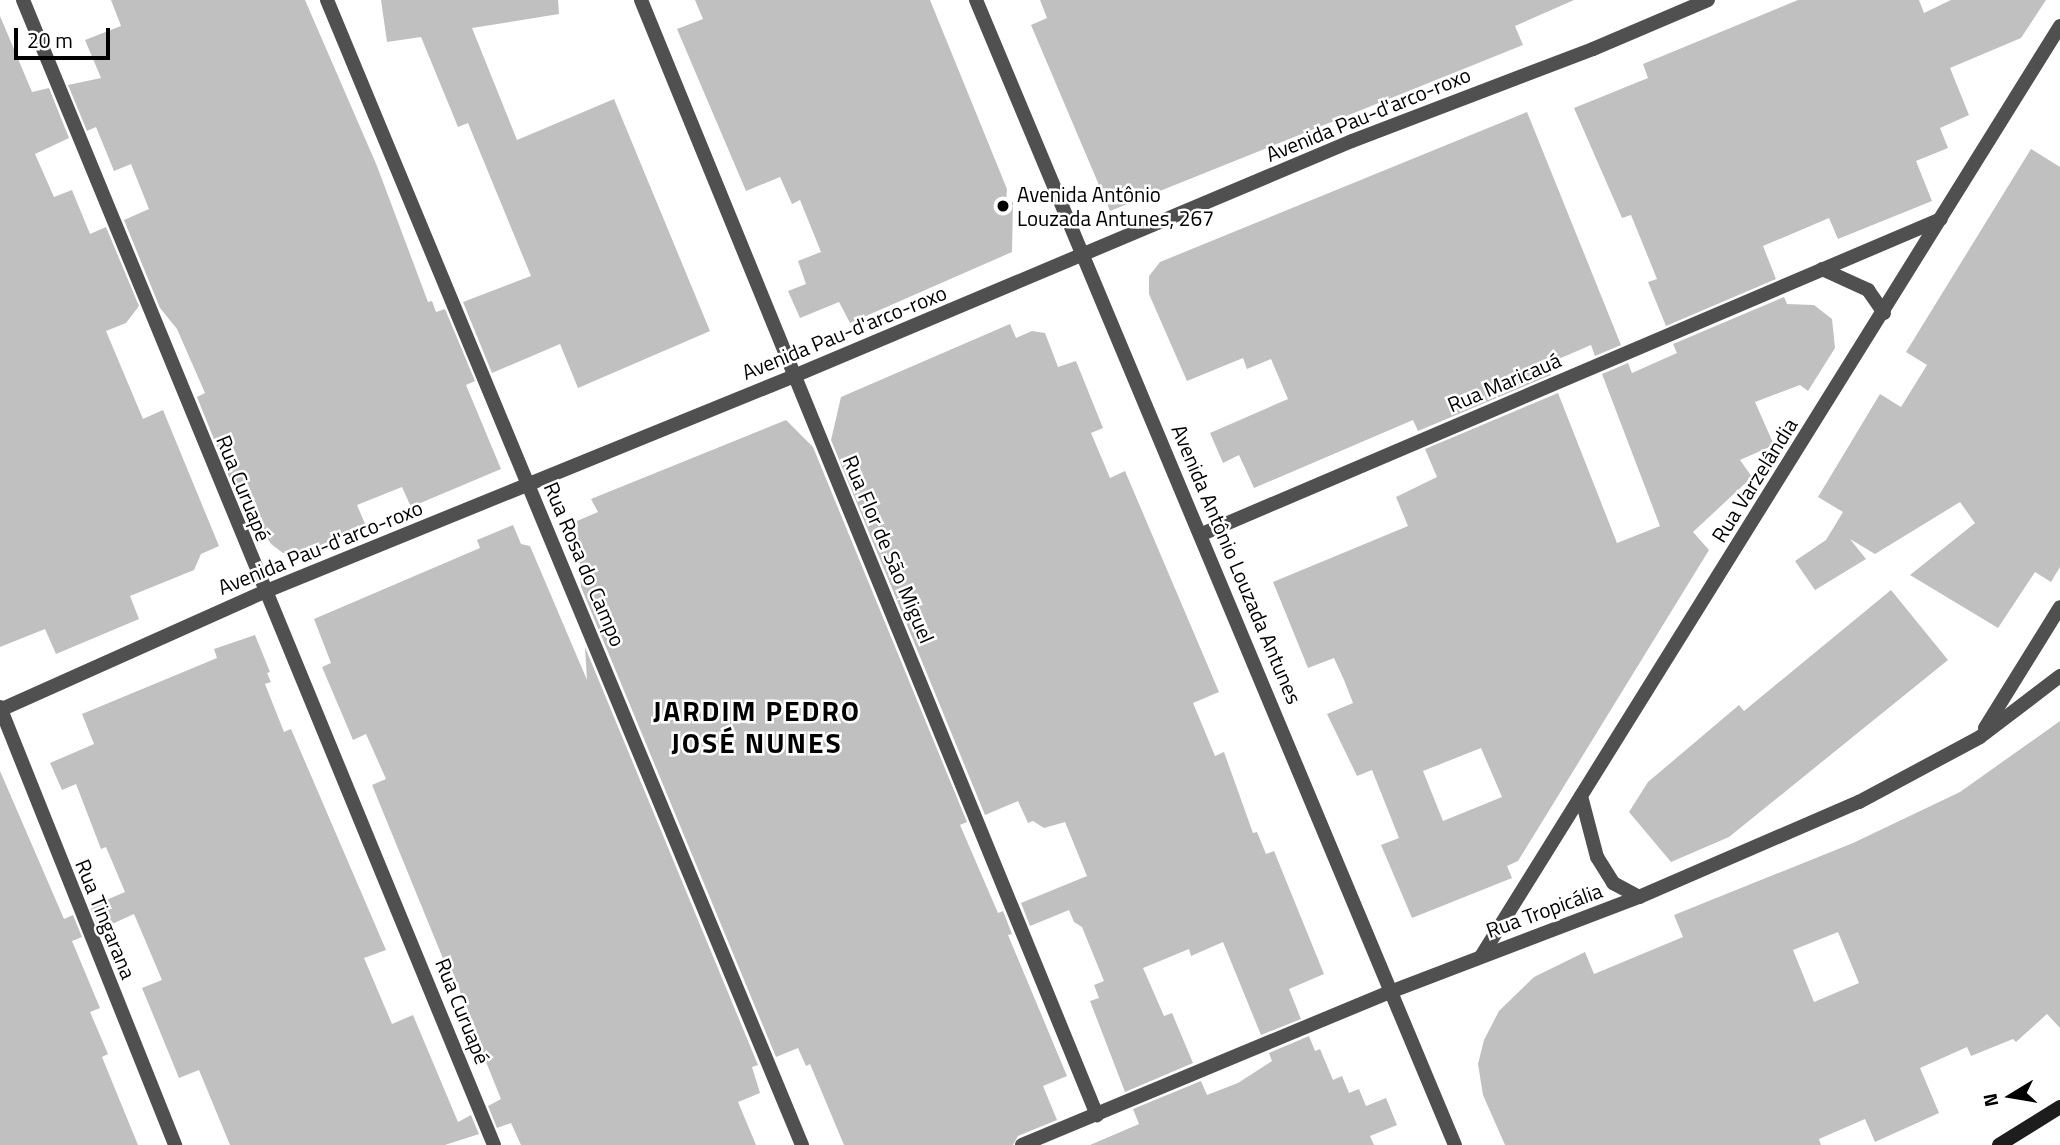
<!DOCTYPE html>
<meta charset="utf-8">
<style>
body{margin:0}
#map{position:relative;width:2060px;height:1145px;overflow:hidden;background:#fff;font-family:"Titillium Web",sans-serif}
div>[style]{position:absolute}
.building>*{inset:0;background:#c0c0c0}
.street>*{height:14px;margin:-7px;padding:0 7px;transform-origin:7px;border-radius:7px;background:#505050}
.secondary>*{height:14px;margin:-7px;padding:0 7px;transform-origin:7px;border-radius:7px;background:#1d1d1d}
.dots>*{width:19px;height:19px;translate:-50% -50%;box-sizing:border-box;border:4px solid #fff;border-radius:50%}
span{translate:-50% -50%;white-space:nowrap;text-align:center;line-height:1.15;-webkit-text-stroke:5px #fff;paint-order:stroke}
.street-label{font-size:21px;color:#000}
.poi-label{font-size:21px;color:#000}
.left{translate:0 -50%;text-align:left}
.district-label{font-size:28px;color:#000;font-weight:700;letter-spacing:2px}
.north{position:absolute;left:1976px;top:1061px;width:70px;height:70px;-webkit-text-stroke:5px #fff;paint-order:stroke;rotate:259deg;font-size:19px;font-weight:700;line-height:28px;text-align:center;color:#000}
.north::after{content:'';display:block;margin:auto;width:24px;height:32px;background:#000;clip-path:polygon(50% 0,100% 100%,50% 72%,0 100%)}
.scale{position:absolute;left:14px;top:28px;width:96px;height:32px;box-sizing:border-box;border:4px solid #000;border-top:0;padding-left:9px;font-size:21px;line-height:24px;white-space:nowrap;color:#000;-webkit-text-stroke:5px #fff;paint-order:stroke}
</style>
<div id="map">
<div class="building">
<i style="clip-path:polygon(111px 0,305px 0,377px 166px,428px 302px,432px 301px,436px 312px,445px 309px,475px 381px,466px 385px,501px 469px,411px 507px,402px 487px,357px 505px,366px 526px,299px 554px,283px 553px,271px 544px,230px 479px,197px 397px,205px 393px,177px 329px,160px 308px,124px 220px,149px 209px,131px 164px,114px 171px,96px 127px,87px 131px,68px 85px,101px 78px,85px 40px,121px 26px)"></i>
<i style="clip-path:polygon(381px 0,558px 0,559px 14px,472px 28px,517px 140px,614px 99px,710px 331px,578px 388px,560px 344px,492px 373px,463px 302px,531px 276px,468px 123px,458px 127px,421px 37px,387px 42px)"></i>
<i style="clip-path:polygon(695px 0,930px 0,1007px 189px,1006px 202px,1013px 202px,1012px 252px,850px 323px,839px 302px,800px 318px,788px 291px,806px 284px,798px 261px,821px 252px,800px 200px,792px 204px,780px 177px,746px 191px,677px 29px,703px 19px)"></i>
<i style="clip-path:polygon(1040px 0,1574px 0,1515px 26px,1523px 45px,1110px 211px,1031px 25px,1047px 18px)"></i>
<i style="clip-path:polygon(1798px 0,1919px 0,1924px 13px,1951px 0,2046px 0,2021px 38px,1950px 68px,1969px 115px,1940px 128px,1948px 148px,1916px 161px,1932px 201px,1838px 239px,1829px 218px,1763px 246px,1776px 279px,1666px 326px,1648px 282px,1657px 279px,1631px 215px,1622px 218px,1574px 108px,1648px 78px,1643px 64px)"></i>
<i style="clip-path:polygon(0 16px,32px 92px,49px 88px,69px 138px,35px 154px,54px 197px,72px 190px,90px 234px,106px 227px,139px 306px,126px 323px,106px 331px,143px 419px,163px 410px,219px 546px,201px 554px,194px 570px,130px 596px,139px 619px,56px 654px,45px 629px,0 647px)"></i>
<i style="clip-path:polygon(1527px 112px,1621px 345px,1595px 356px,1591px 345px,1547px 364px,1551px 375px,1418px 431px,1413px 420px,1254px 488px,1239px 455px,1223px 463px,1210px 433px,1288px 399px,1271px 359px,1247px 369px,1243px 358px,1187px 381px,1149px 294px,1149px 276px,1160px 262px)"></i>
<i style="clip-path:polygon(2031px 149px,2060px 167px,2060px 567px,2051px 582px,2035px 572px,1998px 628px,1910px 575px,1975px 523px,1960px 502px,1875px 554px,1850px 539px,1866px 559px,1815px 590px,1795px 561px,1826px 540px,1843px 512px,1818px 497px,1880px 394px,1901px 407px,1927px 365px,1906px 352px)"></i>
<i style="clip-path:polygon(evenodd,1784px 297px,1787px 304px,1814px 305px,1832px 319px,1835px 348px,1808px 391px,1800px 385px,1755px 402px,1774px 445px,1740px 460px,1752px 477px,1693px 532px,1709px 550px,1518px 861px,1507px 866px,1512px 878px,1412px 918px,1381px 845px,1399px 838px,1372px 770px,1357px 776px,1327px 714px,1353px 703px,1344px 680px,1334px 658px,1308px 668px,1273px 582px,1408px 526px,1396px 497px,1437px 477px,1425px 449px,1558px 393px,1617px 543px,1660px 526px,1602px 374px,1628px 363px,1632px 373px,1677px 353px,1673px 344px,1784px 297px,1481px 748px,1502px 797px,1443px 821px,1423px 771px,1481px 748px)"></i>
<i style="clip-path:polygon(1010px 324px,1016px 338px,1032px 331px,1045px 333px,1058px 367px,1076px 361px,1103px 428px,1091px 433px,1110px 478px,1125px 471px,1219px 692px,1193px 703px,1215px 756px,1224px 752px,1253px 833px,1257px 832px,1266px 854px,1274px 851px,1324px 974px,1289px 989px,1301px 1019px,1261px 1035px,1223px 942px,1191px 956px,1189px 949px,1143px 968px,1164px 1016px,1172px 1013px,1193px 1063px,1125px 1092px,1090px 1001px,1099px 998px,1094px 985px,1104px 981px,1082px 927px,1074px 922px,1069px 910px,1030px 926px,1021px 903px,1087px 876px,1065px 822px,1044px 828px,1033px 821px,1028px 823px,1018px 801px,985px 815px,831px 440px,841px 397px)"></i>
<i style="clip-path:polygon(786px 420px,813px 447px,967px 822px,960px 825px,998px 913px,1003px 911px,1012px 934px,1008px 935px,1067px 1076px,1043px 1086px,1057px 1120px,1018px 1136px,1013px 1145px,844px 1145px,810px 1064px,806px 1066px,798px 1048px,776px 1057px,581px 587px,577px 521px,598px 512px,591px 499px)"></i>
<i style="clip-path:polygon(513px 525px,521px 544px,530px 546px,587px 680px,585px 647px,758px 1065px,752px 1067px,760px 1093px,738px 1102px,756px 1145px,521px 1145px,511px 1123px,497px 1128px,488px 1106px,501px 1099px,463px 1005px,458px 982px,453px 983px,372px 785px,386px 779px,366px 734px,353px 740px,322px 667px,331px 663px,314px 619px,480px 548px,477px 540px)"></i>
<i style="clip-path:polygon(1891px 590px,1948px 660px,1729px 837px,1671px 862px,1629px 812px,1648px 782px,1739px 705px,1744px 711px)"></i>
<i style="clip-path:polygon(255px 635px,270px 672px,267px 673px,271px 682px,265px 684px,284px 732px,291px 729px,386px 950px,364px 958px,392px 1024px,413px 1015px,458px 1122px,471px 1115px,479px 1134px,445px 1145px,230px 1145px,199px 1070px,179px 1078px,154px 1017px,142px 988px,162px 980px,134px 914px,99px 930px,90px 907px,125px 892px,106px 847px,101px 849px,76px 784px,62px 790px,50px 763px,94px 744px,82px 714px,217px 658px,214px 649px)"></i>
<i style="clip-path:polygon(evenodd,2060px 721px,2060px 1028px,2047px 1014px,2016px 1042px,2013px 1039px,1971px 1056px,1967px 1047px,1920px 1068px,1939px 1113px,1875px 1142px,1865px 1119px,1819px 1139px,1821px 1145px,1505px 1145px,1483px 1095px,1478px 1064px,1484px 1040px,1499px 1011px,1534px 977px,1585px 952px,1594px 974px,1683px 937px,1674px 915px,1853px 843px,1960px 792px,2060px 721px,1838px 932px,1859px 983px,1814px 1002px,1793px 950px,1838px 932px)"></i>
<i style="clip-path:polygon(0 771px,64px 919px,73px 915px,82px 937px,72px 941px,100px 1008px,90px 1012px,108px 1054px,102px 1057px,138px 1145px,0 1145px)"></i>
<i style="clip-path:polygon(1309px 1036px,1315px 1051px,1320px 1049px,1333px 1080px,1342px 1076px,1349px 1093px,1359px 1089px,1366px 1106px,1386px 1098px,1397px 1125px,1370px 1136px,1374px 1145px,1090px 1145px,1139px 1124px,1133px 1109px,1201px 1081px,1207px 1095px,1238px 1083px,1272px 1061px,1269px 1053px)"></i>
</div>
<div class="street">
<i style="left:23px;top:0;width:1238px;rotate:67.64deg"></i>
<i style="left:327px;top:0;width:1240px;rotate:67.47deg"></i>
<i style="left:641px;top:0;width:1205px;rotate:67.76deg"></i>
<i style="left:976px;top:0;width:1241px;rotate:67.3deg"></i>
<i style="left:1822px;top:269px;width:51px;rotate:24.5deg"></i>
<i style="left:1868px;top:290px;width:28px;rotate:55deg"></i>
<i style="left:1202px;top:534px;width:803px;rotate:-23.09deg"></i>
<i style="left:0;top:707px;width:472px;rotate:68.2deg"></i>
<i style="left:0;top:710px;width:289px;rotate:-24.1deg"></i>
<i style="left:264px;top:592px;width:572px;rotate:-22.17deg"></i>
<i style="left:794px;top:376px;width:605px;rotate:-22.84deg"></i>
<i style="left:1352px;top:141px;width:258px;rotate:-20.9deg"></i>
<i style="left:1593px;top:49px;width:125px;rotate:-23.1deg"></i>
<i style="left:1985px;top:728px;width:142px;rotate:-58.2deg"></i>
<i style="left:1581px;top:796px;width:63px;rotate:75.3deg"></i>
<i style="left:1597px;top:857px;width:31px;rotate:58deg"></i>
<i style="left:1613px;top:883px;width:30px;rotate:28deg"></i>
<i style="left:1482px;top:955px;width:1094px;rotate:-58.11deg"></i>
<i style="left:1022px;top:1145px;width:399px;rotate:-22.6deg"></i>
<i style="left:1390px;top:992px;width:267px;rotate:-20.9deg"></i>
<i style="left:1639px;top:897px;width:240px;rotate:-23.4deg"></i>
<i style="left:1859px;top:802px;width:137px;rotate:-28.2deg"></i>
<i style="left:1980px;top:737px;width:101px;rotate:-37.3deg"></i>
</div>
<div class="secondary">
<i style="left:1999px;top:1145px;width:72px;rotate:-31.9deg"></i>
</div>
<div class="dots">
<i style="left:1003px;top:206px;background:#000"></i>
</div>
<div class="street-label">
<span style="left:1368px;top:114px;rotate:-22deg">Avenida Pau-d'arco-roxo</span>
<span style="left:844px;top:332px;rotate:-22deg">Avenida Pau-d'arco-roxo</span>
<span style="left:1504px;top:382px;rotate:-23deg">Rua Maricauá</span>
<span style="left:1754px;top:480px;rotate:-58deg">Rua Varzelândia</span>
<span style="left:244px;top:488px;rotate:68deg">Rua Curuapé</span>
<span style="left:320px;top:547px;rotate:-22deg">Avenida Pau-d'arco-roxo</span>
<span style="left:889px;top:549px;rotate:67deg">Rua Flor de São Miguel</span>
<span style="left:585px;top:564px;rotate:67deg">Rua Rosa do Campo</span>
<span style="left:1237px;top:564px;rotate:67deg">Avenida Antônio Louzada Antunes</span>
<span style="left:1544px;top:910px;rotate:-20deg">Rua Tropicália</span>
<span style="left:106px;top:919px;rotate:68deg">Rua Tingarana</span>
<span style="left:463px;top:1011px;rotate:68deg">Rua Curuapé</span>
</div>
<div class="poi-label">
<span class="left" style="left:1017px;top:206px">Avenida Antônio<br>Louzada Antunes, 267</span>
</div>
<div class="district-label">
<span style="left:757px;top:727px">JARDIM PEDRO<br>JOSÉ NUNES</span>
</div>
<div class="north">N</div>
<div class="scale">20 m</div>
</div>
